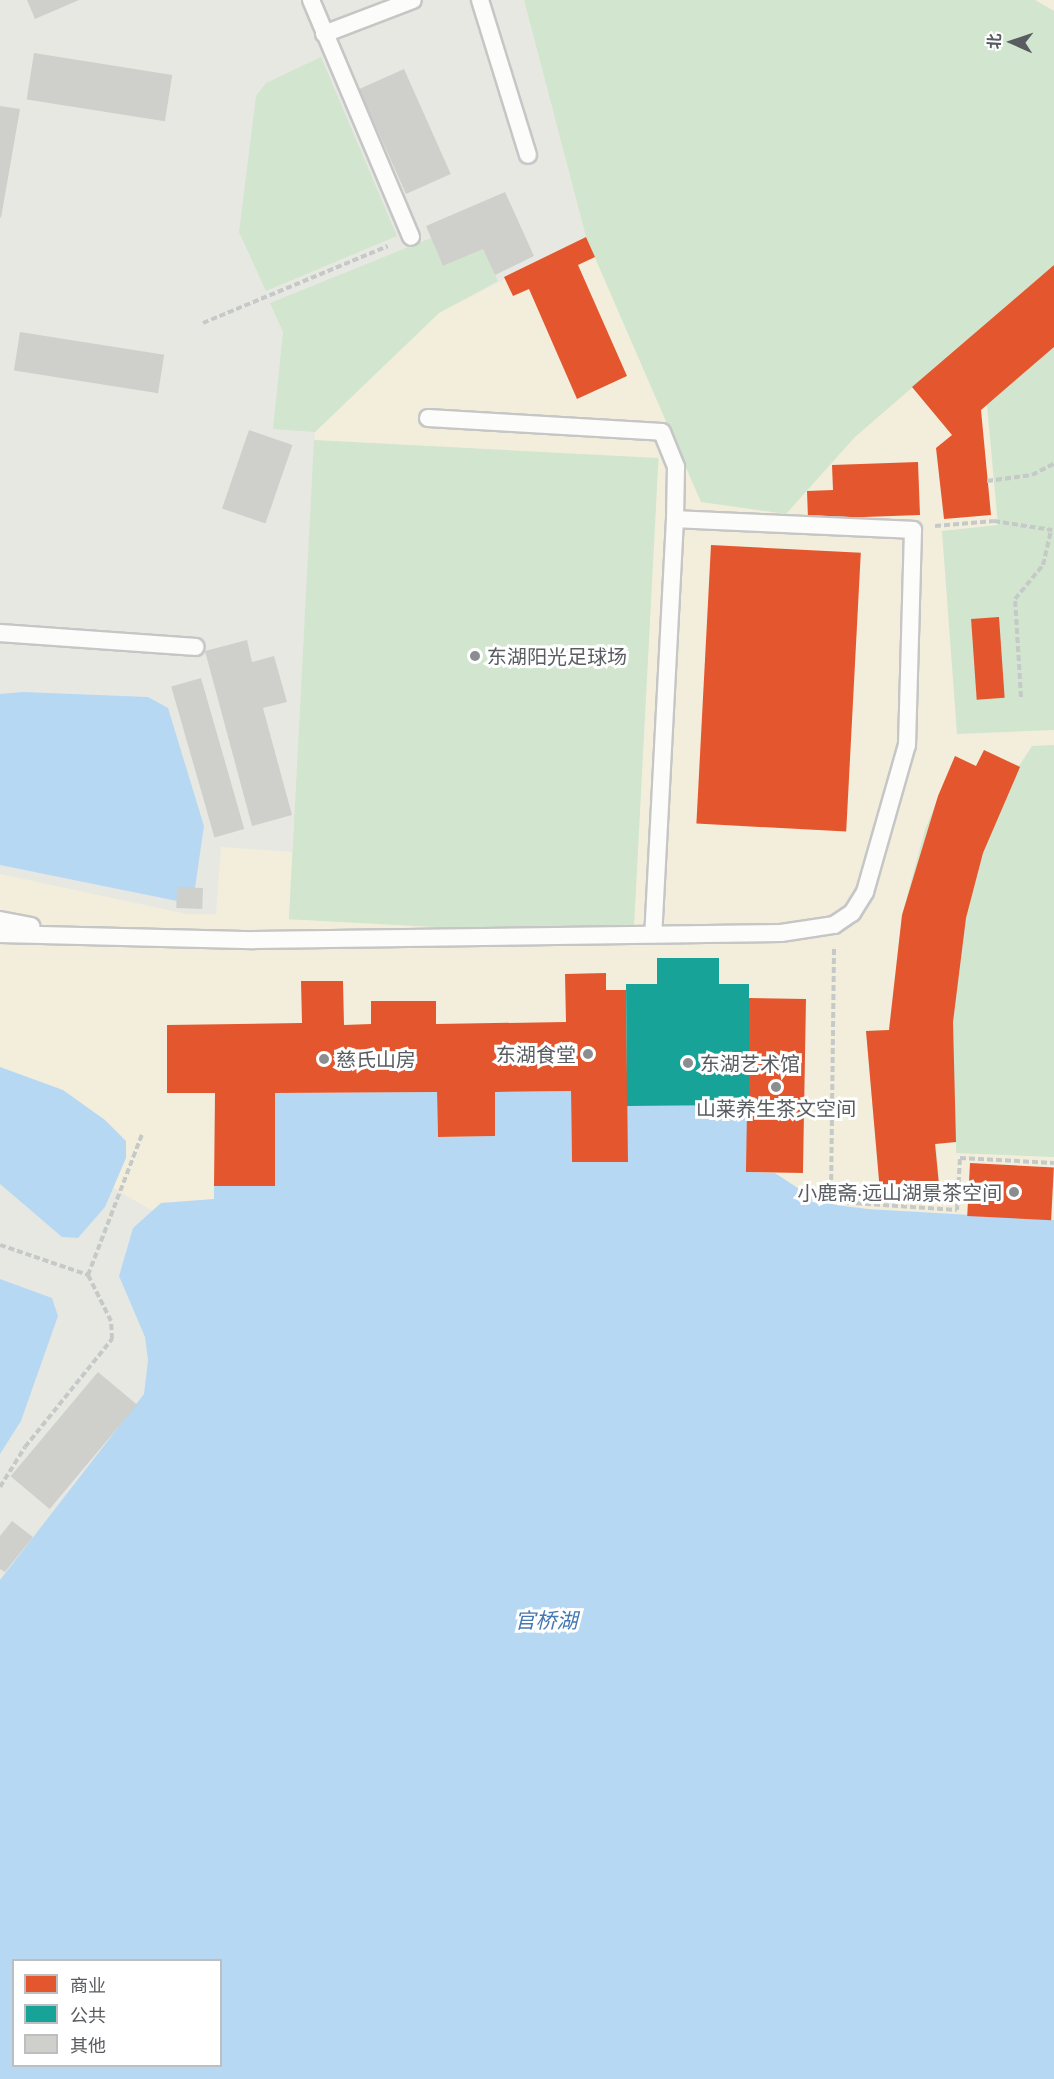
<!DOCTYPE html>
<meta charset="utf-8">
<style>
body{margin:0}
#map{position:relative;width:1054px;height:2079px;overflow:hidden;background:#e8e8e3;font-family:"Exo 2","Noto Sans SC",sans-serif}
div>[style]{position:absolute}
.commercial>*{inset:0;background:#f2eedb}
.green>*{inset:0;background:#d1e5cf;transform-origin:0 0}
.water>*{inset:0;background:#b7d8f3}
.shops>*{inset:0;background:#e4572e;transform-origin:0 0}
.public>*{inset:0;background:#17a398}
.building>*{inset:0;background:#cfcfcc;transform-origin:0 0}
.path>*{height:4px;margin-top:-2px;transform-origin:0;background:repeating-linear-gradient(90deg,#c5c9c7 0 6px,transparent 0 9px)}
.roads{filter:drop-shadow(2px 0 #c5c6c5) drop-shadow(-2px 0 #c5c6c5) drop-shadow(0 2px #c5c6c5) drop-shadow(0 -2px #c5c6c5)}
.lane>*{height:16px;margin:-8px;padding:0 8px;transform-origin:8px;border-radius:8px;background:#fcfcfb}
.dots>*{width:16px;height:16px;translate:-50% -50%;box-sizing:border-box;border:3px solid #fff;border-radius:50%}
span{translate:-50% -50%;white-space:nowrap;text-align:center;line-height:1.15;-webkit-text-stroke:6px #fff;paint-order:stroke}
.poi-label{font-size:20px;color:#595c61}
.left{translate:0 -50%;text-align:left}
.right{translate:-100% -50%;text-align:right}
.water-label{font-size:21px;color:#4478b2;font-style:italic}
.legend{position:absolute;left:12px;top:1959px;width:210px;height:108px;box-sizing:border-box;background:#fff;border:2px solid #bdbec0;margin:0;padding:8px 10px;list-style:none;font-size:18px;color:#595c61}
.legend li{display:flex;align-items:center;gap:12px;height:30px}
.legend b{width:30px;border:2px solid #bdbec0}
.north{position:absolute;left:982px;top:12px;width:60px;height:60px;-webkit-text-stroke:4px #fff;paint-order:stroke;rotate:273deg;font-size:16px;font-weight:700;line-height:24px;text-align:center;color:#595c61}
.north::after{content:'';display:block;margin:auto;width:21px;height:27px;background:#595c61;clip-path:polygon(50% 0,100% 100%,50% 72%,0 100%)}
</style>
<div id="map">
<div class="commercial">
<i style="clip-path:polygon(524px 0,1054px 0,1054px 1296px,224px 1253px,0 1121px,0 874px,187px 914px,216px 914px,221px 847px,292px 852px,315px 432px,439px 313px,586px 237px)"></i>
</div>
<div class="green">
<i style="clip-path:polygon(524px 0,1035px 0,1054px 11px,1054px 265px,855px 437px,786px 514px,701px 502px,586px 237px)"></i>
<i style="clip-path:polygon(321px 57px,397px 236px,266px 291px,239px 232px,256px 96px,266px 83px)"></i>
<i style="clip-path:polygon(431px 238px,443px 266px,483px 249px,498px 281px,439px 313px,315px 432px,273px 429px,283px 332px,270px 303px)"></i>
<i style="clip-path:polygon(1054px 347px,1054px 730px,957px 734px,942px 531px,998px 525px,987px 405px)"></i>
<i style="left:314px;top:440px;width:345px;height:480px;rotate:3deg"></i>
<i style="clip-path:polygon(1054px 745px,1054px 1157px,956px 1153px,956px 1142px,936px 1144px,940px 1195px,881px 1203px,866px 1031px,889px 1030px,902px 915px,925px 830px,955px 756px,976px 766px,984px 750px,1019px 766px,1032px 746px)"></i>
</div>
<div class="water">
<i style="clip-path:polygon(23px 692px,148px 697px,168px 708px,204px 826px,195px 888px,177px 901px,0 865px,0 694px)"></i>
<i style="clip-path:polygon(0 1067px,63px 1090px,105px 1120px,126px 1141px,126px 1158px,105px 1207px,78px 1238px,62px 1237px,0 1184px)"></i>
<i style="clip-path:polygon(evenodd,571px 1091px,572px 1162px,627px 1161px,627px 1106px,749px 1105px,749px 1172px,775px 1173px,810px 1196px,836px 1205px,868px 1209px,1054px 1220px,1054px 2079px,0 2079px,0 1580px,144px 1394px,148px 1360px,145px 1337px,119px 1276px,133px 1228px,161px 1203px,214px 1199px,214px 1186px,275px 1185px,275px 1093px,437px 1092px,438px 1137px,495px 1136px,495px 1092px,571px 1091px,14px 1960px,220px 1960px,220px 2066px,14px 2066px,14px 1960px)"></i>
<i style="clip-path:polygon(0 1279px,52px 1298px,58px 1316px,21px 1421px,0 1454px)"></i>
</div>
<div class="shops">
<i style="clip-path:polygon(586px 237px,595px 257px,578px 265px,627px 376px,577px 399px,529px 289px,513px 296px,504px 277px)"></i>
<i style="clip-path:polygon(1054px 265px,1054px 347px,981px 410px,991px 515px,944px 519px,936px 448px,952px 435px,912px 387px)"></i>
<i style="clip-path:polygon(918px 462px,920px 515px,808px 519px,807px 491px,833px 490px,832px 465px)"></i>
<i style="left:711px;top:545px;width:150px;height:279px;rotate:3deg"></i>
<i style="left:999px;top:617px;width:81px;height:28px;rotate:86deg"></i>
<i style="clip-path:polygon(984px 750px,1020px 767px,983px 853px,966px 918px,953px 1022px,956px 1142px,935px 1144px,940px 1195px,881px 1203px,866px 1031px,889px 1030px,902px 915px,938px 796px,955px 756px,976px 766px)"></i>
<i style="clip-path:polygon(606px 973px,606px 990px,626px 990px,628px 1162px,572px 1162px,571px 1091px,495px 1092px,495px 1136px,438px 1137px,437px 1092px,275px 1093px,275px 1186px,214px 1186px,215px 1093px,167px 1093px,167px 1025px,302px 1023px,301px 981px,343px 981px,344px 1025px,371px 1024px,371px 1001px,436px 1001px,436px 1024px,566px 1022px,565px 974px)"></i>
<i style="left:749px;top:998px;width:57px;height:174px;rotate:1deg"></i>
<i style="left:970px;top:1163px;width:84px;height:53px;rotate:3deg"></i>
</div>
<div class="public">
<i style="clip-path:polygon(657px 958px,719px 958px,719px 984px,749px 984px,749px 1105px,627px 1106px,626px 984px,657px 984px)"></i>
</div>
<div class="building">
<i style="clip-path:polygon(27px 0,79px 0,35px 19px)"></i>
<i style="left:34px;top:53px;width:140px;height:47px;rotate:9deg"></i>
<i style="left:404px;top:69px;width:115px;height:49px;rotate:66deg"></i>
<i style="clip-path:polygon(0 106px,20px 109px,1px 218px,0 217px)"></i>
<i style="clip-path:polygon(505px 192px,534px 256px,495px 275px,483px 249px,443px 266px,426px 226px)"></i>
<i style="left:20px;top:332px;width:146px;height:39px;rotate:9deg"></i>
<i style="left:249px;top:430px;width:46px;height:83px;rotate:19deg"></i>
<i style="clip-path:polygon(247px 640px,252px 662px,274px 656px,287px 702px,263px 708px,292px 815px,252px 826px,205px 651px)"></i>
<i style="left:201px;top:678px;width:157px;height:31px;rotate:74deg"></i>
<i style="left:177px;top:887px;width:26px;height:21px;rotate:2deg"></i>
<i style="left:98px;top:1372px;width:51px;height:136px;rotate:40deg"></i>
<i style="clip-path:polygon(12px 1521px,33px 1537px,5px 1572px,0 1569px,0 1536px)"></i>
</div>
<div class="path">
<i style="left:203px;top:323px;width:200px;rotate:-22.6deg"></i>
<i style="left:987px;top:481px;width:45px;rotate:-7.6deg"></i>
<i style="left:1032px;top:475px;width:25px;rotate:-27deg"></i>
<i style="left:935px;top:526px;width:59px;rotate:-4.8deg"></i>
<i style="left:994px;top:521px;width:59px;rotate:8.8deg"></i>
<i style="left:1021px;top:697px;width:98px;rotate:-93.5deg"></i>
<i style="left:1015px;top:599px;width:44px;rotate:-50.5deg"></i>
<i style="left:1043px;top:565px;width:36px;rotate:-77deg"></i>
<i style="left:834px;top:949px;width:246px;rotate:90.7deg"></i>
<i style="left:831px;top:1195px;width:10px;rotate:45deg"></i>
<i style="left:838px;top:1202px;width:119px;rotate:3.8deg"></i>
<i style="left:957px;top:1210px;width:52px;rotate:-86.7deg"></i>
<i style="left:960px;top:1158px;width:94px;rotate:3deg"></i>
<i style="left:0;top:1245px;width:93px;rotate:18.8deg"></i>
<i style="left:0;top:1487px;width:47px;rotate:-58deg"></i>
<i style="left:25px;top:1447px;width:139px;rotate:-51.1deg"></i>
<i style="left:112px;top:1339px;width:18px;rotate:-93deg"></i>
<i style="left:111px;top:1321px;width:51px;rotate:-116.6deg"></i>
<i style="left:88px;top:1275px;width:151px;rotate:-69deg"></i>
</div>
<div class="roads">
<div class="lane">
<i style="left:311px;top:0;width:257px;rotate:67.1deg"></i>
<i style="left:480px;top:0;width:162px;rotate:72.8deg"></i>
<i style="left:324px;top:34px;width:95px;rotate:-20.9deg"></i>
<i style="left:428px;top:418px;width:234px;rotate:3.4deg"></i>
<i style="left:662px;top:432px;width:38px;rotate:68deg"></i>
<i style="left:676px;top:467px;width:52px;rotate:91.1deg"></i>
<i style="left:0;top:633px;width:196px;rotate:4.1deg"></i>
<i style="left:0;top:920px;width:32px;rotate:11deg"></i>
<i style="left:0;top:934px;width:254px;rotate:1.4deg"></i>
<i style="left:254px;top:940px;width:527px;rotate:-0.76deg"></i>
<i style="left:781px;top:933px;width:54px;rotate:-8.6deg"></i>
<i style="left:834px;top:925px;width:22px;rotate:-34deg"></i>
<i style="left:852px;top:913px;width:25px;rotate:-58deg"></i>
<i style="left:865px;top:892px;width:153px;rotate:-74.1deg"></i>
<i style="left:907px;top:745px;width:215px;rotate:-88.4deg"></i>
<i style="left:913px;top:530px;width:238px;rotate:-177.4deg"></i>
<i style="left:675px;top:519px;width:414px;rotate:93deg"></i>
</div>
</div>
<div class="dots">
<i style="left:475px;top:656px;background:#8b8d8e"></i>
<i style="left:588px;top:1054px;background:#8b8d8e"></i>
<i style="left:324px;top:1059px;background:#8b8d8e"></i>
<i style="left:688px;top:1063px;background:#8b8d8e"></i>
<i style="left:776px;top:1087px;background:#8b8d8e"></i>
<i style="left:1014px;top:1192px;background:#8b8d8e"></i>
</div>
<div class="poi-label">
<span class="left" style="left:487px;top:656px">东湖阳光足球场</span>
<span class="right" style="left:576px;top:1054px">东湖食堂</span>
<span class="left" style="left:336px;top:1059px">慈氏山房</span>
<span class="left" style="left:700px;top:1063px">东湖艺术馆</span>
<span style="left:776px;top:1108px">山莱养生茶文空间</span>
<span class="right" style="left:1002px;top:1192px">小鹿斋·远山湖景茶空间</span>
</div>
<div class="water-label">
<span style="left:546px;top:1620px">官桥湖</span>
</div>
<ul class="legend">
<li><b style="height:16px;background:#e4572e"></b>商业</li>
<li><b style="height:16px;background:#17a398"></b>公共</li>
<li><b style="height:16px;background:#cfcfcc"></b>其他</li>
</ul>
<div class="north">北</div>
</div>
